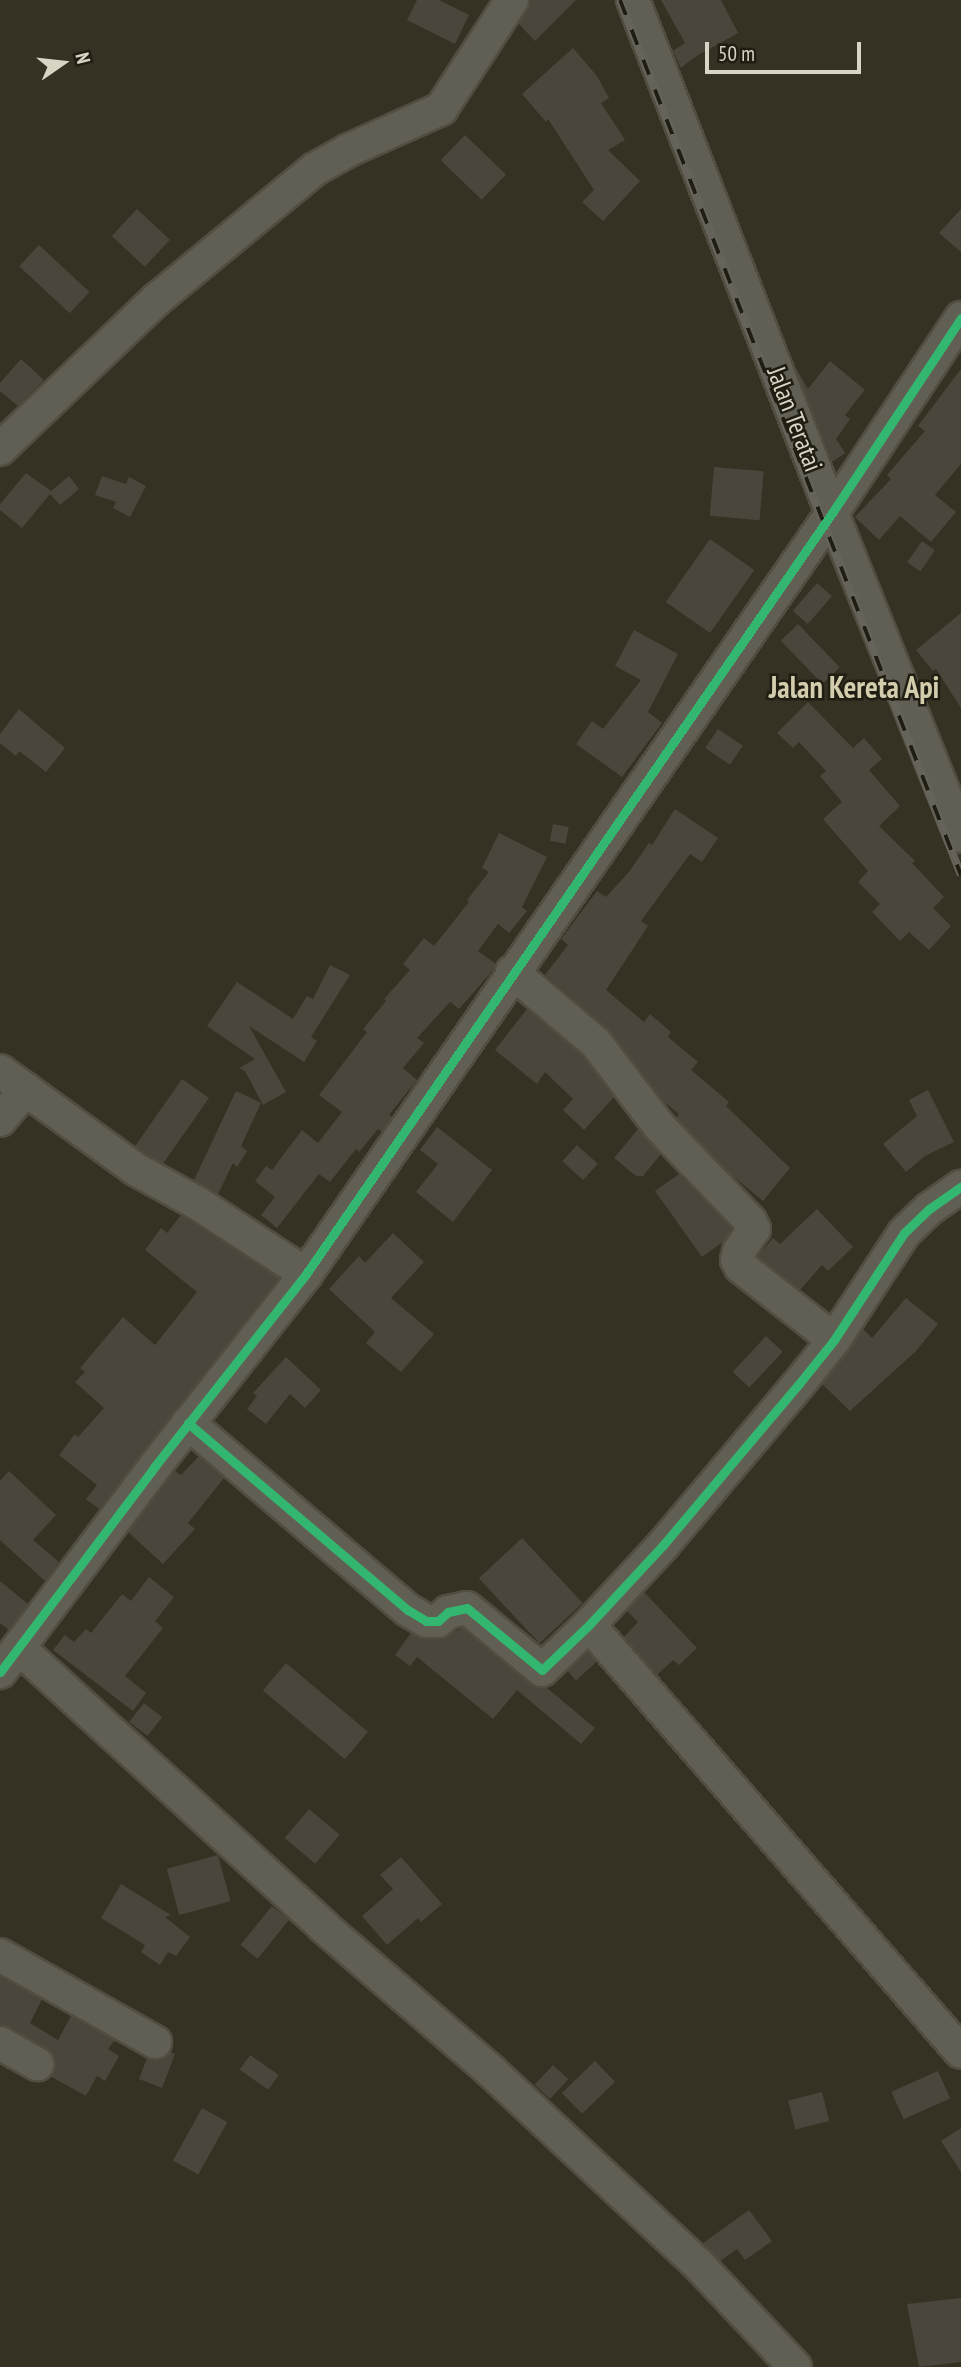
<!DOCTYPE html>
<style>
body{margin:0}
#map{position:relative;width:961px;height:2367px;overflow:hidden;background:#353123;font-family:"PT Sans Narrow",sans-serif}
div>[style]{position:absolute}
.building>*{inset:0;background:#4b463c;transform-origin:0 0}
.roads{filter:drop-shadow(2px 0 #514e41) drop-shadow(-2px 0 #514e41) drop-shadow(0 2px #514e41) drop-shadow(0 -2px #514e41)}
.minor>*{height:32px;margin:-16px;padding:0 16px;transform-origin:16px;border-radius:16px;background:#615f54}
.rail>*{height:8px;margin-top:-4px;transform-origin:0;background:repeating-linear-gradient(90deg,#201e12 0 16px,#66645a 0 32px);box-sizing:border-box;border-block:2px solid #66645a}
.cycleway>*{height:9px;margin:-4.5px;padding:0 4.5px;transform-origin:4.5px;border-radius:4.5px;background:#33b770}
span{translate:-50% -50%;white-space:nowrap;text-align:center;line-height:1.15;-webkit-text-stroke:5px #201e12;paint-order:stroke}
.street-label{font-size:26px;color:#d8d5c5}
.quarter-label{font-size:30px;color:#d3cdae;font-weight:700}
.north{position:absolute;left:28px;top:28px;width:70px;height:70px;-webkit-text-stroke:5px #201e12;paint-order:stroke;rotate:76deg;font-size:19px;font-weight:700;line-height:28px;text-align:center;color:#d8d5c5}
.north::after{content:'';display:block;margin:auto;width:24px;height:32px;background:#d8d5c5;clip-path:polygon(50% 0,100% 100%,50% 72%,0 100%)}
.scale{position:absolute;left:705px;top:42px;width:156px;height:32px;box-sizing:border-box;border:4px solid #d8d5c5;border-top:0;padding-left:9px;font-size:21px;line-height:24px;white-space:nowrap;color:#d8d5c5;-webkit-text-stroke:5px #201e12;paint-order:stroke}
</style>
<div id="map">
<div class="building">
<i style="clip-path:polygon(417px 0,439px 0,469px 15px,455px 44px,407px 20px)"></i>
<i style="clip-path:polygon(530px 0,576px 0,535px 41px,519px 24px)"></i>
<i style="clip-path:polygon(661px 0,721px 0,738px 33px,695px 57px,681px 68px,673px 51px,685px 43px)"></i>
<i style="clip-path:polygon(573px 48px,597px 76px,609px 98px,601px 103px,625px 140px,608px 150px,640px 181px,603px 221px,582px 202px,594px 190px,548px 119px,546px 122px,522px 94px)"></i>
<i style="left:465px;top:135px;width:57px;height:35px;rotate:44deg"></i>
<i style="left:137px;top:209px;width:45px;height:37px;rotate:43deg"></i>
<i style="clip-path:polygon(961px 209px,961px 252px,939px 233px)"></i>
<i style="left:39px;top:245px;width:69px;height:29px;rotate:43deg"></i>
<i style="clip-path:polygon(21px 359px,44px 380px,18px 406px,0 391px,0 383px)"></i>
<i style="clip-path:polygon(830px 361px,865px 390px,845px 415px,850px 419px,836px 439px,845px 453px,832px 462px,794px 365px,808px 389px)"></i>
<i style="clip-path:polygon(961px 369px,961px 464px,935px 495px,956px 512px,931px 542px,900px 516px,879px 540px,855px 517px,891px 479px,887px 475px,925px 431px,918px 426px)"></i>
<i style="left:714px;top:467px;width:50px;height:49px;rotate:5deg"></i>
<i style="clip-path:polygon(26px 473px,51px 491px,69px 476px,79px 489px,60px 505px,50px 494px,22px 528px,0 510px,0 504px)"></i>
<i style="clip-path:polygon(102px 476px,126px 484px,129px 477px,146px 486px,130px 517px,113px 508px,116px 502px,95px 495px)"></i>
<i style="left:710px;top:539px;width:54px;height:77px;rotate:35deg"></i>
<i style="left:922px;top:541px;width:16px;height:26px;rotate:35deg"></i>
<i style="left:817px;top:583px;width:20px;height:37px;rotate:41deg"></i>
<i style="clip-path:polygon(961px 613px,961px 708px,936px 669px,933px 671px,916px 650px)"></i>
<i style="left:798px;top:624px;width:60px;height:24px;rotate:46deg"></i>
<i style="clip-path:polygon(634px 630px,678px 654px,648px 712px,662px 723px,622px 777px,576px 744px,592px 721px,603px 729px,641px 680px,615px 666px)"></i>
<i style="clip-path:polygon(808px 702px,853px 748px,864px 738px,882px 759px,869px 770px,900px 806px,879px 826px,915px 861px,912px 863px,944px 897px,933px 908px,951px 926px,929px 950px,909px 932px,900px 941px,872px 912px,880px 904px,858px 882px,868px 871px,823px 819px,842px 802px,820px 776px,826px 771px,799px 742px,793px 748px,777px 733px)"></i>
<i style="clip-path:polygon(19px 709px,65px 748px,46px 772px,19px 751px,16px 756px,0 743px,0 734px)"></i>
<i style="left:718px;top:729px;width:30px;height:23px;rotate:34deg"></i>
<i style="clip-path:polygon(675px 809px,718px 838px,702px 862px,690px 854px,641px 921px,648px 926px,606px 990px,644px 1022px,650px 1014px,671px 1032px,668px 1037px,698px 1062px,691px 1070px,729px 1102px,726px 1106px,790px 1168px,763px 1201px,729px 1173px,676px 1118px,679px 1114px,662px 1100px,608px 1029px,545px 975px,568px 945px,561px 939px,597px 891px,606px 897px,629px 872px,649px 843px,652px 845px)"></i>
<i style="left:553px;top:824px;width:16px;height:17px;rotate:11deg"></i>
<i style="clip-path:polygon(499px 833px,547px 857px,522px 907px,527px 911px,509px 933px,498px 924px,478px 951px,496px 964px,494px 969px,459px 1009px,450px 1002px,417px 1038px,424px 1043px,403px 1068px,417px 1080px,389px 1115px,392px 1117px,382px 1132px,378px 1129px,359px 1152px,356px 1149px,330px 1182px,319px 1174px,277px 1228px,261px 1215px,275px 1197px,255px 1181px,266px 1166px,272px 1170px,302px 1130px,318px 1143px,342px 1112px,319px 1095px,367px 1032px,363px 1029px,386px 1001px,384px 999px,410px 970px,403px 964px,424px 938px,434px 946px,469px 902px,467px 900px,489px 872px,482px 868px)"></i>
<i style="clip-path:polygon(330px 965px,350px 975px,311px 1037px,317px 1041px,304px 1062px,249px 1026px,286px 1092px,263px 1105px,245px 1071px,239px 1068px,255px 1059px,207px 1026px,237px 982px,293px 1019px,307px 996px,313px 999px)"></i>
<i style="clip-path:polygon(527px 1009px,583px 1056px,614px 1097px,584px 1130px,563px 1110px,573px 1099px,545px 1072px,537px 1084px,495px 1050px)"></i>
<i style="left:182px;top:1079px;width:33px;height:82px;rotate:35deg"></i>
<i style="clip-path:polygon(928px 1090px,954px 1142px,925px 1156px,906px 1172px,883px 1144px,917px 1116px,909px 1100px)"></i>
<i style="clip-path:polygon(236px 1091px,261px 1103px,241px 1146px,247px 1151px,237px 1167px,233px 1163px,218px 1194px,194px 1180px)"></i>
<i style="clip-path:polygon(437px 1127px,492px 1170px,453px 1222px,416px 1192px,438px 1164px,420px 1150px)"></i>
<i style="clip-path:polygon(638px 1129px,661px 1154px,643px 1176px,636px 1176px,614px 1158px)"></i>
<i style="left:577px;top:1145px;width:28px;height:22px;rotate:42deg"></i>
<i style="clip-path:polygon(679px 1174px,732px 1229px,723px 1242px,702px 1257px,655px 1191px)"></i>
<i style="clip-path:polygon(817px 1209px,853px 1247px,828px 1271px,822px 1265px,800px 1290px,757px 1257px,773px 1238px,780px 1244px)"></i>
<i style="clip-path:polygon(181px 1215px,279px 1278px,99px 1509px,86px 1499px,97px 1485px,59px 1455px,75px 1434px,78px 1437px,104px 1408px,75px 1382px,85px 1372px,80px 1368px,123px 1317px,155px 1345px,197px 1292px,145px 1250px,161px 1228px,167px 1233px)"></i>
<i style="clip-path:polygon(393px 1233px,424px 1262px,391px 1298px,434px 1334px,401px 1372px,366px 1343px,375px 1332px,329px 1289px,359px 1256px,365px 1263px)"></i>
<i style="clip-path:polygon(906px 1298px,938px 1324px,916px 1351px,850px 1411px,822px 1384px,863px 1329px,872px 1338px)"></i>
<i style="left:766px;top:1336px;width:23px;height:49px;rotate:43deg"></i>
<i style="clip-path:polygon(286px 1357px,321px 1390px,305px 1408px,290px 1394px,266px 1424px,247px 1409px,257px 1396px,253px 1393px)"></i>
<i style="clip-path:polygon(199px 1456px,224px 1478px,188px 1523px,195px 1529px,163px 1564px,128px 1532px,175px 1471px,181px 1475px)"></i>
<i style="clip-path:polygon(9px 1471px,56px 1515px,33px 1540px,59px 1562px,45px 1581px,0 1540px,0 1481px)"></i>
<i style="left:522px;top:1538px;width:89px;height:59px;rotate:47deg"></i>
<i style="clip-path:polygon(149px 1577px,174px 1597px,155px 1621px,163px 1628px,125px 1676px,146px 1693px,133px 1711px,53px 1650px,65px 1635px,74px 1642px,86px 1629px,91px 1633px,122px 1594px,131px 1601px)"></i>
<i style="clip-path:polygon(0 1581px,28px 1604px,9px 1630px,0 1623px)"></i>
<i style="clip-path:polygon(644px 1592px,697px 1648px,679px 1665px,673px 1660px,657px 1675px,624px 1637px,638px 1622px,627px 1611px)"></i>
<i style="clip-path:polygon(462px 1628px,530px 1684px,547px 1688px,595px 1728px,581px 1744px,517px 1690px,493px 1719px,417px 1657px,410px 1666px,395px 1655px,411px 1633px,425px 1639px,438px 1639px)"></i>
<i style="left:588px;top:1652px;width:13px;height:28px;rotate:48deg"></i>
<i style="left:286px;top:1663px;width:107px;height:36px;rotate:40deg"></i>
<i style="left:144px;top:1703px;width:23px;height:24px;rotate:38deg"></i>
<i style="left:309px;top:1809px;width:40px;height:38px;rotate:40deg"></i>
<i style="left:218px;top:1855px;width:48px;height:53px;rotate:75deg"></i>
<i style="clip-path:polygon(401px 1857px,442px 1904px,421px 1922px,418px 1918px,387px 1945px,362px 1916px,393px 1889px,380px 1875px)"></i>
<i style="clip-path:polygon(121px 1884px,171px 1915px,165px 1917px,190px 1937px,176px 1956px,168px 1952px,160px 1965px,141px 1952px,145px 1945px,101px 1918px)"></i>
<i style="left:272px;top:1906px;width:22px;height:50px;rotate:39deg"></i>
<i style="clip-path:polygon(0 1976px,42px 1999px,30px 2023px,58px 2040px,71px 2016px,115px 2040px,108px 2049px,119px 2056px,105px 2081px,97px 2076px,86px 2096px,50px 2076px,55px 2065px,52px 2054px,0 2025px)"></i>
<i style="clip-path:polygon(170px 2052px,175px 2054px,162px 2088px,139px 2079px,147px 2058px,156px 2060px)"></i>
<i style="left:250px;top:2055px;width:35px;height:18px;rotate:35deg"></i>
<i style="left:595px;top:2061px;width:29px;height:46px;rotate:46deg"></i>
<i style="left:553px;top:2065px;width:21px;height:27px;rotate:43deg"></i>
<i style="left:938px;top:2071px;width:30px;height:51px;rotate:66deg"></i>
<i style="left:822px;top:2092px;width:30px;height:35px;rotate:76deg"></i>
<i style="left:202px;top:2108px;width:29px;height:60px;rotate:29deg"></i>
<i style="clip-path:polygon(961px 2128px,961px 2172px,941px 2141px)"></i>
<i style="clip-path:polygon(749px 2210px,772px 2241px,745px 2260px,737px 2249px,720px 2261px,703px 2243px)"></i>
<i style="clip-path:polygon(961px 2298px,961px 2362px,919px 2367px,907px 2304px)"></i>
</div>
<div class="roads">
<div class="minor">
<i style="left:633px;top:0;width:550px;rotate:68.8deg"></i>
<i style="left:832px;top:513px;width:348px;rotate:68.2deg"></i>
<i style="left:0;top:449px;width:216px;rotate:-43.7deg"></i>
<i style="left:156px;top:300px;width:206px;rotate:-39.5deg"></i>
<i style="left:315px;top:169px;width:39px;rotate:-29deg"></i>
<i style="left:349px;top:150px;width:101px;rotate:-24deg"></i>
<i style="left:441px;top:109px;width:130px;rotate:-56.9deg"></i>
<i style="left:512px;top:972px;width:110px;rotate:40.2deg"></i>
<i style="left:596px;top:1043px;width:104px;rotate:52.8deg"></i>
<i style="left:659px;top:1126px;width:132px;rotate:46.2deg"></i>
<i style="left:750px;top:1221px;width:9px;rotate:63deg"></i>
<i style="left:754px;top:1229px;width:27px;rotate:124deg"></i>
<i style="left:739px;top:1251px;width:9px;rotate:103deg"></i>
<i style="left:737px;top:1260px;width:8px;rotate:60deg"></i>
<i style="left:741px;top:1267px;width:118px;rotate:38.1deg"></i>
<i style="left:0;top:1071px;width:169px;rotate:35.9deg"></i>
<i style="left:137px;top:1170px;width:71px;rotate:28.7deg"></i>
<i style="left:199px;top:1204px;width:128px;rotate:33.2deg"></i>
<i style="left:0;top:1120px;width:40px;rotate:-50deg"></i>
<i style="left:188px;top:1423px;width:289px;rotate:40.4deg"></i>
<i style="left:408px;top:1610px;width:21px;rotate:31deg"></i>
<i style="left:426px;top:1621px;width:12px"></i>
<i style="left:438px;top:1621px;width:13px;rotate:-42deg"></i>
<i style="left:448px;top:1612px;width:19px;rotate:-12deg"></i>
<i style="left:467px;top:1608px;width:97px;rotate:39.6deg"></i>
<i style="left:542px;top:1670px;width:65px;rotate:-43.8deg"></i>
<i style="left:589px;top:1625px;width:110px;rotate:-47.2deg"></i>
<i style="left:664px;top:1544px;width:208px;rotate:-49.9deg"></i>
<i style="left:798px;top:1385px;width:58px;rotate:-51.3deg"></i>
<i style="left:834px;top:1340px;width:128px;rotate:-56.8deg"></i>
<i style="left:904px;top:1233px;width:35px;rotate:-44deg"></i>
<i style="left:929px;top:1209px;width:39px;rotate:-35deg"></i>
<i style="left:589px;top:1625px;width:566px;rotate:48.94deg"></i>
<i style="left:19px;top:1648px;width:412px;rotate:42.4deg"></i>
<i style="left:323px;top:1926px;width:223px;rotate:40.8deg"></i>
<i style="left:492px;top:2072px;width:280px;rotate:43deg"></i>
<i style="left:697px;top:2263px;width:143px;rotate:46.7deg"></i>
<i style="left:0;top:1672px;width:258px;rotate:-53deg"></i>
<i style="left:155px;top:1466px;width:244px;rotate:-51.8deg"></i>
<i style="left:306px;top:1274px;width:925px;rotate:-55.35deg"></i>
<i style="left:832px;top:513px;width:234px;rotate:-56.5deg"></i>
<i style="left:0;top:1955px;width:178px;rotate:29.3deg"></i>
<i style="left:0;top:2043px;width:43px;rotate:29.6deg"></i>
</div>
</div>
<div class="rail">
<i style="left:620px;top:0;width:939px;rotate:68.71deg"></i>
</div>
<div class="cycleway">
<i style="left:188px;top:1423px;width:289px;rotate:40.4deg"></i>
<i style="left:408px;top:1610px;width:21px;rotate:31deg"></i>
<i style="left:426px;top:1621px;width:12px"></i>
<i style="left:438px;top:1621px;width:13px;rotate:-42deg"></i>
<i style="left:448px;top:1612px;width:19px;rotate:-12deg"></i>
<i style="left:467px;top:1608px;width:97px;rotate:39.6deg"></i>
<i style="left:542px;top:1670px;width:65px;rotate:-43.8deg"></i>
<i style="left:589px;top:1625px;width:110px;rotate:-47.2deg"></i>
<i style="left:664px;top:1544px;width:208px;rotate:-49.9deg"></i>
<i style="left:798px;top:1385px;width:58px;rotate:-51.3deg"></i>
<i style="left:834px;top:1340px;width:128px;rotate:-56.8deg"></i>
<i style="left:904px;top:1233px;width:35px;rotate:-44deg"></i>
<i style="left:929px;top:1209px;width:39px;rotate:-35deg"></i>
<i style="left:0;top:1672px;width:258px;rotate:-53deg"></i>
<i style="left:155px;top:1466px;width:244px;rotate:-51.8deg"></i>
<i style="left:306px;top:1274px;width:925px;rotate:-55.35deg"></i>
<i style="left:832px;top:513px;width:234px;rotate:-56.5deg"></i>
</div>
<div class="street-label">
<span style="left:795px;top:419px;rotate:69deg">Jalan Teratai</span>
</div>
<div class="quarter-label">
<span style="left:854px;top:687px">Jalan Kereta Api</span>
</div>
<div class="north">N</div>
<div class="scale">50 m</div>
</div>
